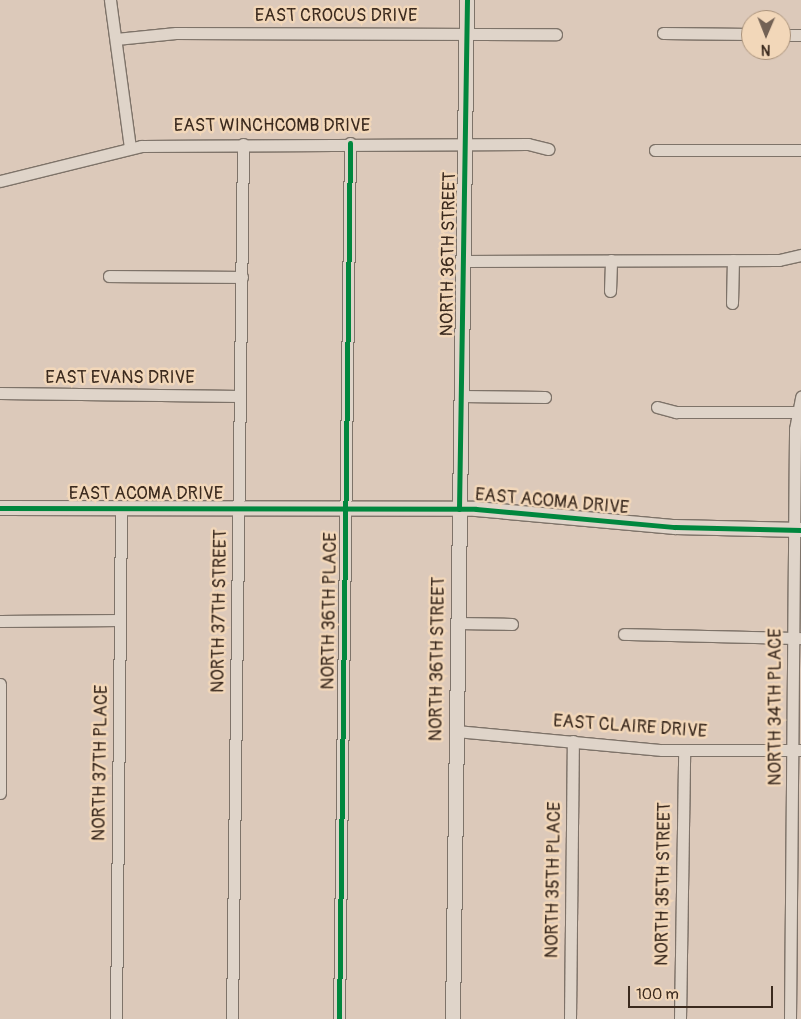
<!DOCTYPE html>
<style>
body{margin:0}
#map{position:relative;width:801px;height:1019px;overflow:hidden;background:#dcc9ba;font-family:Pangolin,sans-serif}
div>[style]{position:absolute}
.roads{filter:drop-shadow(1px 0 #7e7369) drop-shadow(-1px 0 #7e7369) drop-shadow(0 1px #7e7369) drop-shadow(0 -1px #7e7369)}
.minor>*{height:11px;margin:-5.5px;padding:0 5.5px;transform-origin:5.5px;border-radius:5.5px;background:#dfd4c9}
.tertiary>*{height:14px;margin:-7px;padding:0 7px;transform-origin:7px;border-radius:7px;background:#dfd4c9}
.cycleway>*{height:5px;margin:-2.5px;padding:0 2.5px;transform-origin:2.5px;border-radius:2.5px;background:#00873e}
span{translate:-50% -50%;white-space:nowrap;text-align:center;line-height:1.15;-webkit-text-stroke:5px #f2d7b9;paint-order:stroke}
.street-label{font-size:18px;color:#3b2a1e}
.north{position:absolute;left:741px;top:10px;width:50px;height:50px;box-sizing:border-box;background:#f2d7b9;border:1px solid #a9927b;border-radius:50%;rotate:181deg;font-size:14px;font-weight:700;line-height:20px;text-align:center;color:#3b2a1e}
.north::after{content:'';display:block;margin:auto;width:18px;height:22px;background:#736255;clip-path:polygon(50% 0,100% 100%,50% 72%,0 100%)}
.scale{position:absolute;left:628px;top:986px;width:145px;height:22px;box-sizing:border-box;border:2px solid #3b2a1e;border-top:0;padding-left:6px;font-size:15px;line-height:18px;white-space:nowrap;color:#3b2a1e;-webkit-text-stroke:4px #f2d7b9;paint-order:stroke}
</style>
<div id="map">
<div class="roads">
<div class="minor">
<i style="left:110px;top:0;width:149px;rotate:82.3deg"></i>
<i style="left:663px;top:33px;width:88px;rotate:0.7deg"></i>
<i style="left:781px;top:35px;width:20px"></i>
<i style="left:116px;top:39px;width:60px;rotate:-5.7deg"></i>
<i style="left:176px;top:33px;width:380px;rotate:0.2deg"></i>
<i style="left:655px;top:150px;width:146px"></i>
<i style="left:0;top:181px;width:145px;rotate:-13.9deg"></i>
<i style="left:141px;top:146px;width:387px;rotate:-0.3deg"></i>
<i style="left:528px;top:144px;width:21px;rotate:14deg"></i>
<i style="left:463px;top:261px;width:316px;rotate:-0.2deg"></i>
<i style="left:779px;top:260px;width:23px;rotate:-13deg"></i>
<i style="left:109px;top:276px;width:133px;rotate:0.4deg"></i>
<i style="left:610px;top:291px;width:31px;rotate:-88deg"></i>
<i style="left:732px;top:303px;width:43px;rotate:-88.7deg"></i>
<i style="left:0;top:393px;width:240px;rotate:0.7deg"></i>
<i style="left:461px;top:396px;width:84px;rotate:0.7deg"></i>
<i style="left:657px;top:407px;width:20px;rotate:15deg"></i>
<i style="left:676px;top:412px;width:120px"></i>
<i style="left:0;top:621px;width:120px;rotate:-0.5deg"></i>
<i style="left:457px;top:623px;width:55px;rotate:1deg"></i>
<i style="left:624px;top:634px;width:177px;rotate:1.3deg"></i>
<i style="left:0;top:684px;width:109px;rotate:90deg"></i>
<i style="left:456px;top:731px;width:207px;rotate:5.3deg"></i>
<i style="left:662px;top:750px;width:139px"></i>
<i style="left:116px;top:1019px;width:511px;rotate:-89.44deg"></i>
<i style="left:232px;top:1019px;width:875px;rotate:-89.28deg"></i>
<i style="left:339px;top:1019px;width:876px;rotate:-89.28deg"></i>
<i style="left:570px;top:1019px;width:278px;rotate:-89.4deg"></i>
<i style="left:680px;top:1019px;width:269px;rotate:-89.1deg"></i>
<i style="left:790px;top:1019px;width:590px;rotate:-89.51deg"></i>
<i style="left:795px;top:429px;width:33px;rotate:-79deg"></i>
</div>
<div class="tertiary">
<i style="left:0;top:508px;width:476px;rotate:0.1deg"></i>
<i style="left:476px;top:509px;width:200px;rotate:5.2deg"></i>
<i style="left:675px;top:527px;width:126px;rotate:1.4deg"></i>
<i style="left:453px;top:1019px;width:1019px;rotate:-89.21deg"></i>
</div>
</div>
<div class="cycleway">
<i style="left:0;top:508px;width:476px;rotate:0.1deg"></i>
<i style="left:476px;top:509px;width:200px;rotate:5.2deg"></i>
<i style="left:675px;top:527px;width:126px;rotate:1.4deg"></i>
<i style="left:459px;top:509px;width:509px;rotate:-89.1deg"></i>
<i style="left:339px;top:1019px;width:876px;rotate:-89.28deg"></i>
</div>
<div class="street-label">
<span style="left:336px;top:16px">EAST CROCUS DRIVE</span>
<span style="left:272px;top:126px">EAST WINCHCOMB DRIVE</span>
<span style="left:449px;top:254px;rotate:-89deg">NORTH 36TH STREET</span>
<span style="left:120px;top:378px">EAST EVANS DRIVE</span>
<span style="left:146px;top:494px">EAST ACOMA DRIVE</span>
<span style="left:552px;top:502px;rotate:5deg">EAST ACOMA DRIVE</span>
<span style="left:220px;top:611px;rotate:-89deg">NORTH 37TH STREET</span>
<span style="left:330px;top:611px;rotate:-89deg">NORTH 36TH PLACE</span>
<span style="left:438px;top:659px;rotate:-89deg">NORTH 36TH STREET</span>
<span style="left:776px;top:707px;rotate:-90deg">NORTH 34TH PLACE</span>
<span style="left:630px;top:727px;rotate:4deg">EAST CLAIRE DRIVE</span>
<span style="left:101px;top:763px;rotate:-89deg">NORTH 37TH PLACE</span>
<span style="left:554px;top:880px;rotate:-89deg">NORTH 35TH PLACE</span>
<span style="left:664px;top:884px;rotate:-89deg">NORTH 35TH STREET</span>
</div>
<div class="north">N</div>
<div class="scale">100 m</div>
</div>
